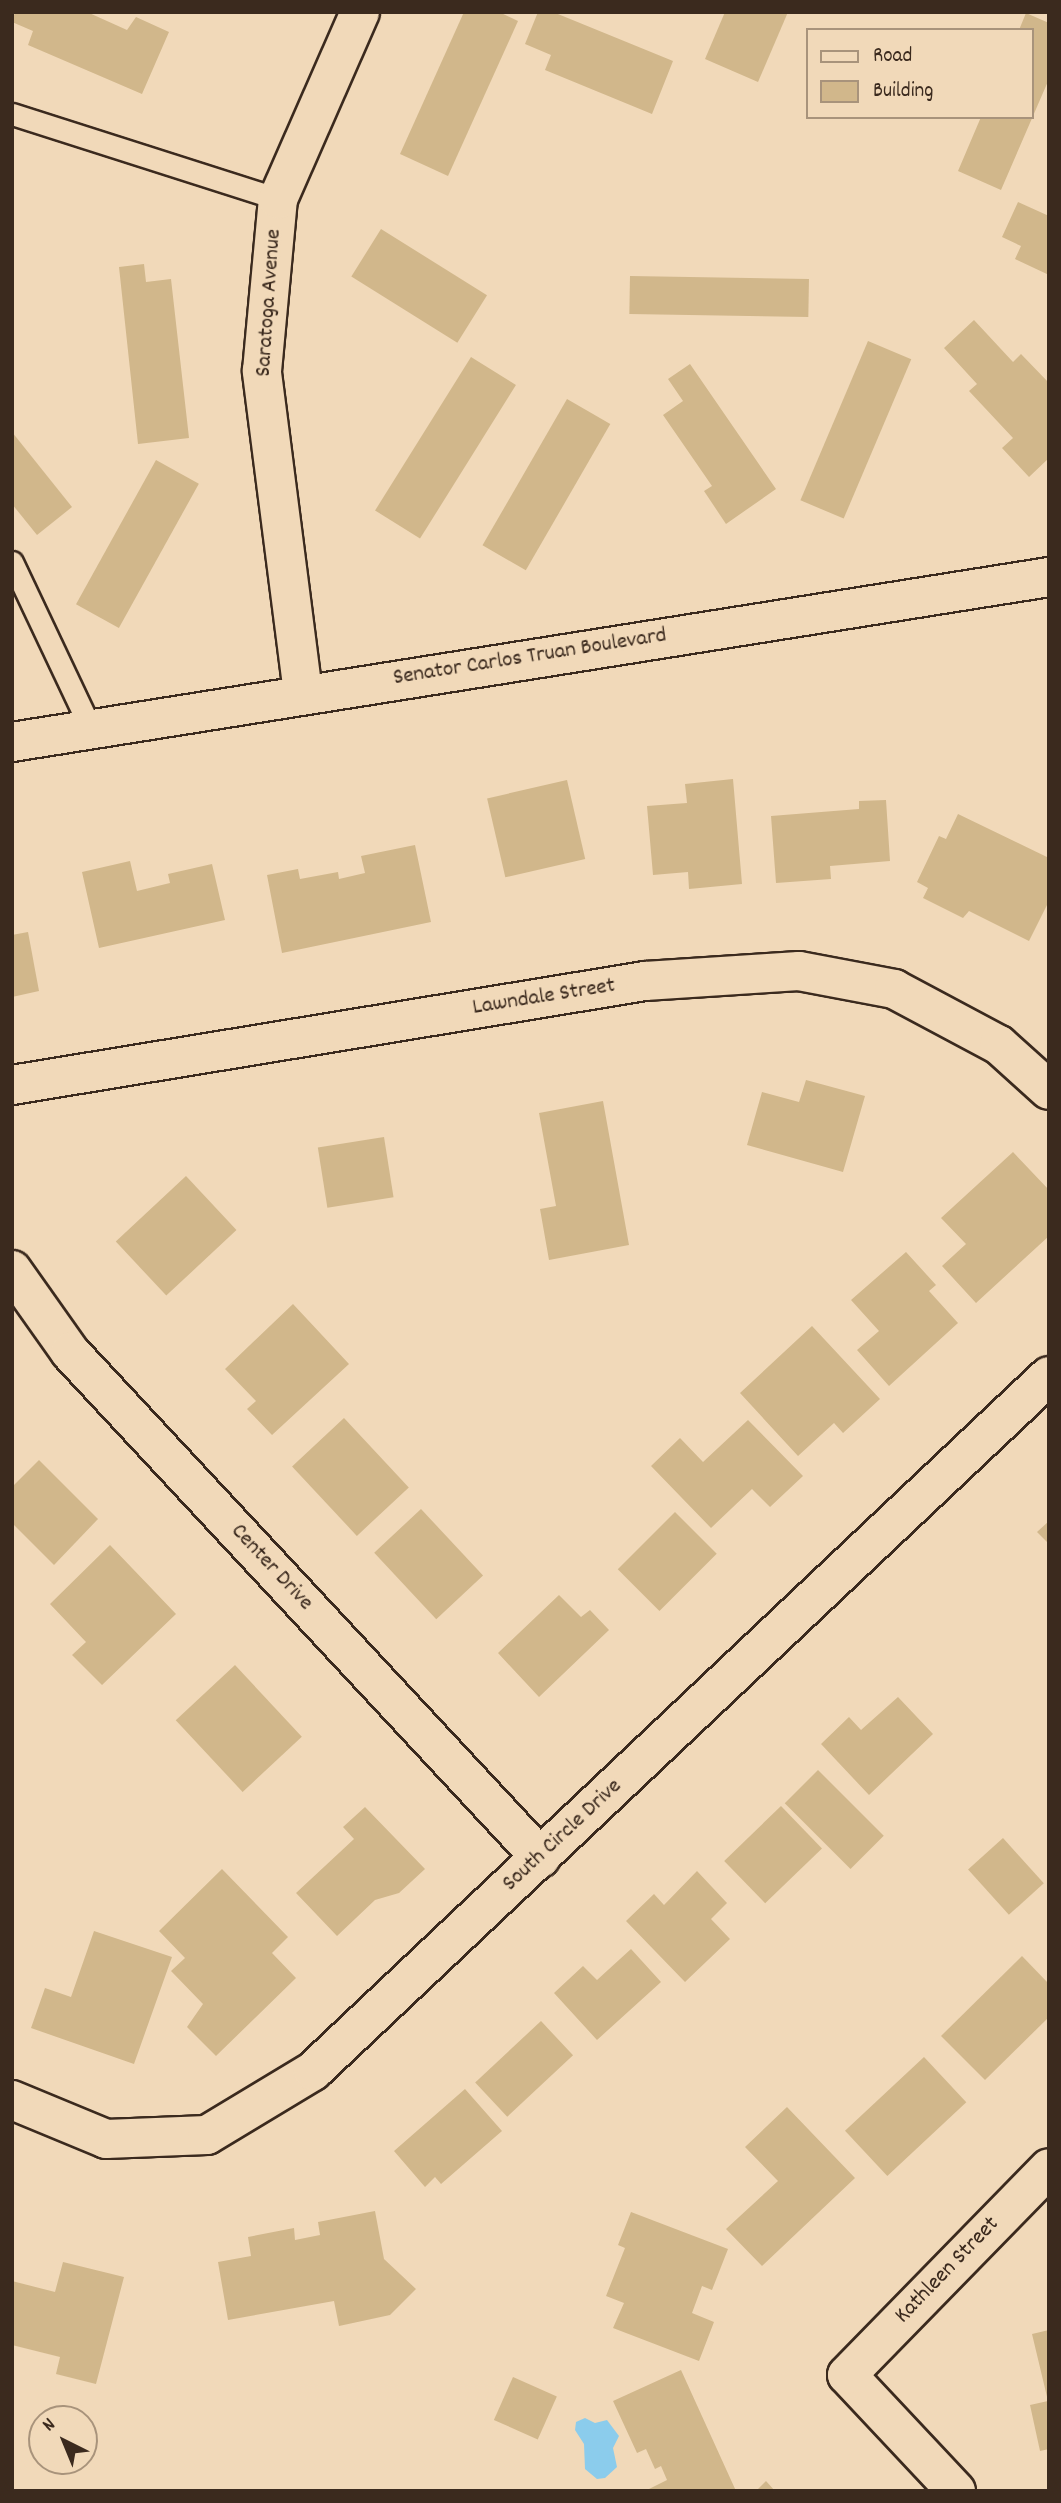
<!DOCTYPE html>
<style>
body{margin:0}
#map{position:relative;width:1061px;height:2503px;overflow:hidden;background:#f1d9b9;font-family:Dekko,sans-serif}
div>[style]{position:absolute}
.water>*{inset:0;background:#8bccec}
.building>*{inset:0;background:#d1b78b;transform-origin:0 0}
.roads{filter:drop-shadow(2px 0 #3b2a1e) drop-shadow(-2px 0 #3b2a1e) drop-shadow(0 2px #3b2a1e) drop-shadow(0 -2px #3b2a1e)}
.service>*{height:21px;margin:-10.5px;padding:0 10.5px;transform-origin:10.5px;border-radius:10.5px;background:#f1d9b9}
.minor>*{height:38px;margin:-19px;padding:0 19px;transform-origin:19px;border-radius:19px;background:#f1d9b9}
.secondary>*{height:38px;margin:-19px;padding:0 19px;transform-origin:19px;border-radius:19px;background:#f1d9b9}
span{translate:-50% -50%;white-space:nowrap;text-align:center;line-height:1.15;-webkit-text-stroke:5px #f1d9b9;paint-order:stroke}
.street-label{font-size:23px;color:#3b2a1e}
.frame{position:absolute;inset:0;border:14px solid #3b2a1e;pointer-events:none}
.legend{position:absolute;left:806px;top:28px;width:228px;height:91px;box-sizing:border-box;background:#f1d9b9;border:2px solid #a8937b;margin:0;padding:9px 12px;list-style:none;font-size:21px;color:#3b2a1e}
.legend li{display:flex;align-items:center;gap:14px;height:35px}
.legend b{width:35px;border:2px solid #a8937b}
.north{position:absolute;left:28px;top:2405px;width:70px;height:70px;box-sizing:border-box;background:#f1d9b9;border:2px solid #a8937b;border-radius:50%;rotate:317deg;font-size:19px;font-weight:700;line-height:28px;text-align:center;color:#3b2a1e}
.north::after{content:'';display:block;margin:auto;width:24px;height:32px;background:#3b2a1e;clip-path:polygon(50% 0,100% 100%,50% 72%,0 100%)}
</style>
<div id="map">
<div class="water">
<i style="clip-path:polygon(585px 2418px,595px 2423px,607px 2420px,619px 2436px,613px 2448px,617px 2467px,605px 2478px,597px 2479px,585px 2469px,584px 2444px,575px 2430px,576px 2422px)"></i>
</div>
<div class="building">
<i style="clip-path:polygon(15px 12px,87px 12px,127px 30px,136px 17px,169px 32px,142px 94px,28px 45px,33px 31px,12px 22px)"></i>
<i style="clip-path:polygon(464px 12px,499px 12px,518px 21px,448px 176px,400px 154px)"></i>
<i style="clip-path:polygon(538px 12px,553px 12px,673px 61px,652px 114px,545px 70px,551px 55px,525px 44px)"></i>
<i style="clip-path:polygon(725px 12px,788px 12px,758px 82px,705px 59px)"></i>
<i style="clip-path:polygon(1026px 13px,1049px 23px,1049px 79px,1001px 190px,958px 171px,981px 117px,1031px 117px,1031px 30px,1019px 30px)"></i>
<i style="clip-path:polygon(1018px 202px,1049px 216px,1049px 275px,1015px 259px,1021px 246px,1002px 237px)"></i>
<i style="left:381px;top:229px;width:125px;height:56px;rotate:32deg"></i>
<i style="clip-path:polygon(144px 264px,146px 282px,171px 279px,189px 438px,138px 444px,119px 267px)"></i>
<i style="left:630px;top:276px;width:179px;height:38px;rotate:1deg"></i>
<i style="clip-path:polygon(974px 320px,1013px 362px,1021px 354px,1049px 383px,1049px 458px,1029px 477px,1002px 448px,1013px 438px,969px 391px,977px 384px,944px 348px)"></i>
<i style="left:868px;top:341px;width:47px;height:173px;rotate:23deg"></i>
<i style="left:471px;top:357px;width:53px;height:181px;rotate:32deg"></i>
<i style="clip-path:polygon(690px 364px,776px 489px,726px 524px,704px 491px,712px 486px,663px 415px,683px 401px,668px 379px)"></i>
<i style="left:567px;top:399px;width:50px;height:169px;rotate:30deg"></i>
<i style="clip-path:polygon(12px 432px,72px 507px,37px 535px,12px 504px)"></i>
<i style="left:156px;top:460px;width:49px;height:165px;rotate:29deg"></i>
<i style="clip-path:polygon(733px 779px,742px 884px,689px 889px,688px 872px,653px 875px,647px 806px,687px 803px,685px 784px)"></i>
<i style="left:567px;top:780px;width:81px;height:82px;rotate:77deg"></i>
<i style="clip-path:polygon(886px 800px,890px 861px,830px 866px,831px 879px,776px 883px,771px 816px,859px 809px,859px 801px)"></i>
<i style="clip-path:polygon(958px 814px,1049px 858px,1049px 901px,1029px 941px,969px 911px,963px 918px,923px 898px,928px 888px,917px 882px,939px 836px,946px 839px)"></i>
<i style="clip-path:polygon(415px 845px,431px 922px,282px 953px,267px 875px,298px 869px,300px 879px,338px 872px,339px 879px,365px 873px,361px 856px)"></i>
<i style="clip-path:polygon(130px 861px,137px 891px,170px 883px,168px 874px,212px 864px,225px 920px,99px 948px,82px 872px)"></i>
<i style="clip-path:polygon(28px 932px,39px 991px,12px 997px,12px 935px)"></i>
<i style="clip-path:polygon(806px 1080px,865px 1096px,843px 1172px,747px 1145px,762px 1092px,799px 1102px)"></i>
<i style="clip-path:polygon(603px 1101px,629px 1245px,549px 1260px,540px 1209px,556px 1206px,539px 1113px)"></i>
<i style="left:384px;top:1137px;width:61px;height:67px;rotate:81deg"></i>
<i style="clip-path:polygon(1013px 1152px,1049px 1190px,1049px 1236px,976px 1303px,942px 1266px,966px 1244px,941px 1218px)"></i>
<i style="left:186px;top:1176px;width:74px;height:96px;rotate:47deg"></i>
<i style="clip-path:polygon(906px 1252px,936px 1285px,929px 1291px,958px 1323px,889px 1386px,857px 1350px,879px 1331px,851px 1300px)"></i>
<i style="clip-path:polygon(293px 1304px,349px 1364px,272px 1435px,247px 1409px,256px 1401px,225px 1369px)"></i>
<i style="clip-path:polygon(812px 1326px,880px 1399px,843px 1433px,834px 1423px,798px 1456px,740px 1393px)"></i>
<i style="left:344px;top:1418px;width:95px;height:71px;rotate:47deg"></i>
<i style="clip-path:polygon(748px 1420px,803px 1476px,770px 1507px,752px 1489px,711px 1528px,651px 1466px,680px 1438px,703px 1462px)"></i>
<i style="clip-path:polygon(39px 1460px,98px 1519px,54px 1565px,12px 1523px,12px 1487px)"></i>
<i style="left:421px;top:1509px;width:91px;height:64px;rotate:47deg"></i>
<i style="left:675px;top:1512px;width:59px;height:81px;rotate:45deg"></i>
<i style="clip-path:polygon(1049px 1521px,1049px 1544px,1037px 1532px)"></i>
<i style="clip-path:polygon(110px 1545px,176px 1614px,102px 1685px,72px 1655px,86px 1642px,50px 1604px)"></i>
<i style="clip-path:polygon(559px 1595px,581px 1617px,590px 1610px,609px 1630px,539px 1697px,498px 1653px)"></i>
<i style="left:235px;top:1665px;width:98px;height:81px;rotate:47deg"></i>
<i style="clip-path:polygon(898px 1697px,933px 1734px,869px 1795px,821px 1744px,849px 1717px,861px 1730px)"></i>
<i style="left:818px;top:1770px;width:93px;height:47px;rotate:45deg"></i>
<i style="left:781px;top:1806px;width:59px;height:79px;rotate:46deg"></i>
<i style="clip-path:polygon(365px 1807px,425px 1869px,399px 1893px,375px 1900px,337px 1936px,296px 1893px,354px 1839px,343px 1827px)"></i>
<i style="left:1003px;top:1838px;width:61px;height:47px;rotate:48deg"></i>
<i style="clip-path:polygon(222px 1869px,288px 1937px,272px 1953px,296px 1978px,216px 2056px,187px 2027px,203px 2004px,171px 1971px,185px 1958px,159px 1931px)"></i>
<i style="clip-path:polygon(697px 1871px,727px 1903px,711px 1919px,730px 1939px,685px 1982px,626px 1921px,654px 1894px,664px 1905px)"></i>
<i style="clip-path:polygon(94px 1931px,172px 1957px,134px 2064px,31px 2028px,45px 1988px,71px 1997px)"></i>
<i style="clip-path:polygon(631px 1949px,661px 1982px,597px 2040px,554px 1993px,583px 1966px,597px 1980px)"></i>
<i style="clip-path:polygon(1022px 1956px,1049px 1984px,1049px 2017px,985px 2080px,941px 2036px)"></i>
<i style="left:541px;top:2021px;width:47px;height:90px;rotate:47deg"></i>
<i style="left:924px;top:2057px;width:62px;height:108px;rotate:47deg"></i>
<i style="clip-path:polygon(465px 2089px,502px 2131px,441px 2184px,435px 2177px,425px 2187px,394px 2151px)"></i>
<i style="clip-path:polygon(787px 2107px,855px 2178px,762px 2266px,726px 2229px,778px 2181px,745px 2147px)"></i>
<i style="clip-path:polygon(375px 2211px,384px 2259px,416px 2289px,390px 2315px,339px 2326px,334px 2301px,228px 2320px,218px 2262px,251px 2256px,248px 2237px,294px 2228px,295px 2240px,320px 2235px,318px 2222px)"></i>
<i style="clip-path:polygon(631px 2212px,728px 2249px,712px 2290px,702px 2286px,692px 2313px,714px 2322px,699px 2361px,613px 2328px,624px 2303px,606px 2296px,625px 2248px,618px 2245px)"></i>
<i style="clip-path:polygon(63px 2262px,124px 2277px,96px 2384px,56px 2374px,60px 2357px,12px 2345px,12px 2281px,55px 2292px)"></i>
<i style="clip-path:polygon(1049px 2330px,1049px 2449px,1040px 2451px,1030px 2405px,1048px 2401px,1032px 2334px)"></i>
<i style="clip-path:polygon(681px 2370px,736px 2491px,645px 2491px,667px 2480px,661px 2466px,655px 2469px,646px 2449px,637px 2453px,613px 2401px)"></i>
<i style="left:513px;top:2377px;width:48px;height:47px;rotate:24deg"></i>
<i style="clip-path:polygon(766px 2481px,775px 2491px,756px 2491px)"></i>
</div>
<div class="roads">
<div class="service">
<i style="left:12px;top:114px;width:279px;rotate:17.7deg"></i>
<i style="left:12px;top:562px;width:185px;rotate:64.7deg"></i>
</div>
<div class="minor">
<i style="left:303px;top:693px;width:325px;rotate:-97.3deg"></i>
<i style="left:262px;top:371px;width:173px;rotate:-84.7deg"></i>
<i style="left:278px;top:199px;width:204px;rotate:-66.3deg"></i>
<i style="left:12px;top:1085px;width:641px;rotate:-9.33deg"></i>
<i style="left:645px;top:981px;width:154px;rotate:-3.7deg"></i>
<i style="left:799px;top:971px;width:97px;rotate:10.7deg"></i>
<i style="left:894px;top:989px;width:119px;rotate:28.1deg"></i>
<i style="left:999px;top:1045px;width:67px;rotate:42deg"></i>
<i style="left:12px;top:1270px;width:100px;rotate:54.7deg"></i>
<i style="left:70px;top:1352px;width:691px;rotate:47.05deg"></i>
<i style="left:12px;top:2100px;width:102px;rotate:22.5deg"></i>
<i style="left:106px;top:2139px;width:101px;rotate:-2.3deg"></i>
<i style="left:207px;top:2135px;width:124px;rotate:-31.1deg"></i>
<i style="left:313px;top:2071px;width:1012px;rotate:-43.36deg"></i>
<i style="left:956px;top:2491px;width:159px;rotate:-133.2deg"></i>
<i style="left:847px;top:2375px;width:289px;rotate:-45.7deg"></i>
</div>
<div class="secondary">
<i style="left:12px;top:742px;width:1050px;rotate:-9.04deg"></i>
</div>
</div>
<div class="street-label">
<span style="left:270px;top:303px;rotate:-86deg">Saratoga Avenue</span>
<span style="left:530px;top:658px;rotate:-9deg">Senator Carlos Truan Boulevard</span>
<span style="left:544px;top:998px;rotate:-9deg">Lawndale Street</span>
<span style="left:271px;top:1568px;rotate:47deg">Center Drive</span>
<span style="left:563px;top:1836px;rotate:-43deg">South Circle Drive</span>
<span style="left:948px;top:2271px;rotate:-46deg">Kathleen Street</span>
</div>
<div class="frame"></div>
<ul class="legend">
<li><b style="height:9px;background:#f1d9b9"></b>Road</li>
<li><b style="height:19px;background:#d1b78b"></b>Building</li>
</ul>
<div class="north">N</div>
</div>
